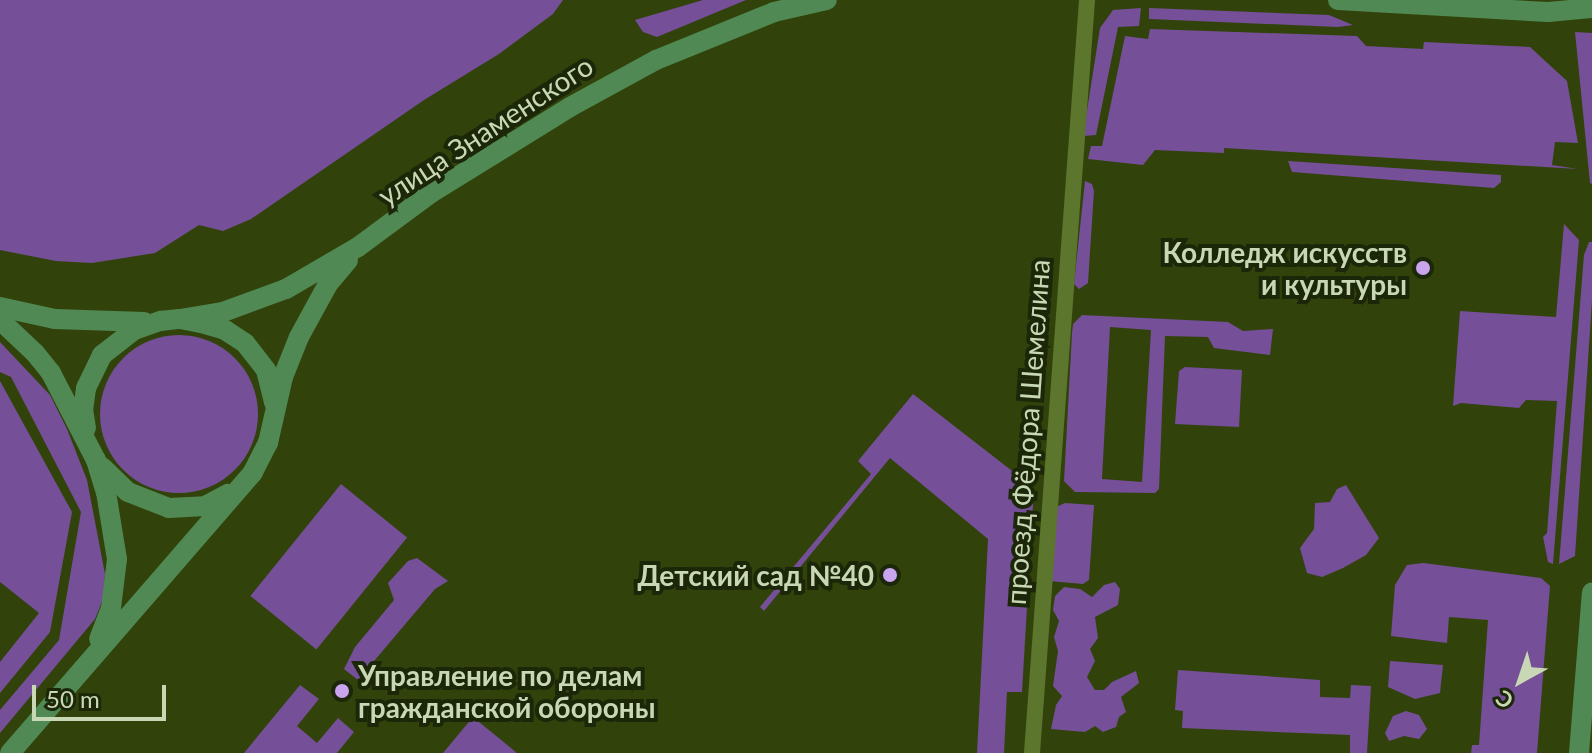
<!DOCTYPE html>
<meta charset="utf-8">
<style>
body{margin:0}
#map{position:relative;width:1592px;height:753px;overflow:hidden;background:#31430a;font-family:Lato,sans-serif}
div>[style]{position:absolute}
.green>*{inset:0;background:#754f98;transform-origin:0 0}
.round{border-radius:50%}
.street>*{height:16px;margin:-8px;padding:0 8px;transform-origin:8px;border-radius:8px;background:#5c762e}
.secondary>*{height:20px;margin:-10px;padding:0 10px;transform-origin:10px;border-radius:10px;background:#508953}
.dots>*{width:22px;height:22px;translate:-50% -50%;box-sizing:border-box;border:4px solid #1c2709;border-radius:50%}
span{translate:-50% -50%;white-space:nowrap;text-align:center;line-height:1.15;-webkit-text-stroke:8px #1c2709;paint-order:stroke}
.street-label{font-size:28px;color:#c9d8b4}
.poi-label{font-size:28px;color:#c9d8b4;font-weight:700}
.right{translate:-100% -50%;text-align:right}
.left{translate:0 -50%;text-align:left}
.north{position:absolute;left:1480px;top:641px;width:80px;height:80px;-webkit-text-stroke:6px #1c2709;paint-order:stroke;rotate:220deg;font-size:22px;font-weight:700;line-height:32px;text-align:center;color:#c9d8b4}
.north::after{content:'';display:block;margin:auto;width:28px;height:36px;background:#c9d8b4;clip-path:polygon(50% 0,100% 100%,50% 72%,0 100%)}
.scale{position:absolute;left:32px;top:685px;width:134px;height:36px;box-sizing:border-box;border:4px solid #c9d8b4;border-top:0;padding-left:10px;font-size:24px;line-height:28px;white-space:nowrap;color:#c9d8b4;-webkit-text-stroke:6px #1c2709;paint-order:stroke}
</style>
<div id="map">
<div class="green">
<i style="clip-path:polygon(0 0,563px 0,553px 14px,499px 54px,424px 100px,251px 219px,223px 231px,199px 225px,155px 253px,92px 263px,56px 261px,0 250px)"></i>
<i style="clip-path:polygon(703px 0,746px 0,657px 37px,643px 32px,635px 20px)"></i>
<i style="clip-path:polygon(1141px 8px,1139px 26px,1118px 27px,1096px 135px,1083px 136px,1100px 28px,1113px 10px)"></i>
<i style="clip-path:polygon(1149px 8px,1329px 15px,1353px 25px,1338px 27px,1149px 19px)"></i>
<i style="clip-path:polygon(1150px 29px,1357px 36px,1366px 46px,1423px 49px,1424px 42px,1530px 47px,1567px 81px,1578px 143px,1555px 142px,1552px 165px,1578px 169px,1224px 148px,1224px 153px,1155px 150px,1143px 165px,1088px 159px,1091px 146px,1102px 146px,1125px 36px,1148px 39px)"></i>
<i style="clip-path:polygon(1575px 32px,1592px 33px,1592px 184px,1590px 183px)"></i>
<i style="clip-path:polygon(1288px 161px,1501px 175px,1501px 182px,1494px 188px,1292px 172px)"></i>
<i style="clip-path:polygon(1085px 181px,1092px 184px,1094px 191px,1088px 283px,1079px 289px,1074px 284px)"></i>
<i style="clip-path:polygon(1564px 224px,1579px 240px,1553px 564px,1548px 562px,1543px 537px,1547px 533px,1557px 401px,1526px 400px,1519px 408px,1461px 403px,1453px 406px,1460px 311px,1556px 317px)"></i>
<i style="clip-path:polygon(1589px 242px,1592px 242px,1592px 300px,1575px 556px,1559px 564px,1584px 255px)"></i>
<i style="clip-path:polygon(evenodd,1082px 315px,1228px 322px,1243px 331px,1273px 329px,1270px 355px,1214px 348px,1208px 337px,1165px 336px,1159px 489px,1155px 493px,1075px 492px,1064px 481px,1072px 333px,1073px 324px,1082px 315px,1110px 327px,1151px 330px,1142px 482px,1102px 479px,1110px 327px)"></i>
<i class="round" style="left:100px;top:335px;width:158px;height:158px"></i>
<i style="clip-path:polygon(0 342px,50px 395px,67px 429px,87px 480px,105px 574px,103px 599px,95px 619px,0 733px,0 710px,59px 640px,81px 512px,11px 377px,0 372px)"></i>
<i style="clip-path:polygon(1185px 367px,1242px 370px,1239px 427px,1175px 424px,1179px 371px)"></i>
<i style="clip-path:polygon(0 381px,72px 512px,50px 632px,0 693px,0 662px,39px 613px,0 582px)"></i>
<i style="clip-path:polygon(913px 394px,1034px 488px,1022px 692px,1007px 692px,1004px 753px,977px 753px,988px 539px,890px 458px,764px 611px,760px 607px,871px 474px,858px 461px)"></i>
<i style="left:341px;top:484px;width:85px;height:144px;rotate:39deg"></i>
<i style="clip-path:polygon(1346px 485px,1379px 538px,1366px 555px,1343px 568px,1322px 577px,1307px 573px,1300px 548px,1314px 529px,1315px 503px,1330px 502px,1337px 489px)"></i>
<i style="clip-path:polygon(1065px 503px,1094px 505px,1089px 580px,1083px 584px,1049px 581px,1054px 508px)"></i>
<i style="clip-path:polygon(417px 558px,448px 581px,435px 589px,358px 680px,344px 669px,355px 647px,394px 600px,388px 583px,408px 561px)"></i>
<i style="clip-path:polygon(1423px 563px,1541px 578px,1550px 586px,1537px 753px,1471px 753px,1472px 745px,1479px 745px,1488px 620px,1449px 617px,1447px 643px,1391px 636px,1395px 585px,1407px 565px)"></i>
<i style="clip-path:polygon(1115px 582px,1120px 589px,1118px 605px,1095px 617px,1098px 638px,1090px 649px,1095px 661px,1087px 677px,1095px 690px,1104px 690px,1112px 682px,1136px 671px,1139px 683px,1121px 697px,1126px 712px,1119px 717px,1116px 727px,1103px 732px,1095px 726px,1085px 732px,1051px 729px,1056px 705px,1062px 696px,1053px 686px,1058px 651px,1054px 637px,1059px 621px,1053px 610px,1055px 596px,1064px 587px,1080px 589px,1092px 597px,1104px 585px)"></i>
<i style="clip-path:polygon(1390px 661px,1443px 665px,1440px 693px,1415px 699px,1388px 687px)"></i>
<i style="clip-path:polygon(1178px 670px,1320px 680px,1320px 697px,1350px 698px,1351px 685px,1371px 686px,1367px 753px,1350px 753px,1350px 735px,1182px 728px,1183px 711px,1175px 710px)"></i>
<i style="clip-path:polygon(300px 685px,319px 699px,297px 726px,317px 743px,338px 718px,354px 732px,337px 753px,244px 753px)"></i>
<i style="clip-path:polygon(1406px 711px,1419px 715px,1427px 729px,1419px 739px,1404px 736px,1389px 741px,1385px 733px,1393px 716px)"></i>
<i style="clip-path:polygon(473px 717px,517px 753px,443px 753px)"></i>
</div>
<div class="street">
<i style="left:1032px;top:753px;width:755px;rotate:-85.82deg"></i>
</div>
<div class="secondary">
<i style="left:1338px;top:0;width:210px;rotate:3.3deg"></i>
<i style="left:1548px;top:12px;width:44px;rotate:-5.2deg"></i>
<i style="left:0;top:307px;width:56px;rotate:12.3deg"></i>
<i style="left:55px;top:319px;width:89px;rotate:1.9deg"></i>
<i style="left:180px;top:319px;width:44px;rotate:-9.2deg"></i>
<i style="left:223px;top:312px;width:67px;rotate:-20.1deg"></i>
<i style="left:286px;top:289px;width:83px;rotate:-30.3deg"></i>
<i style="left:358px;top:247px;width:91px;rotate:-36.5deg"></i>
<i style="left:431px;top:193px;width:163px;rotate:-31.7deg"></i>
<i style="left:570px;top:107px;width:98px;rotate:-28.7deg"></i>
<i style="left:656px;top:60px;width:127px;rotate:-22.1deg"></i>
<i style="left:774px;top:12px;width:54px;rotate:-12.8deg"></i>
<i style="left:0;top:320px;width:48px;rotate:43.3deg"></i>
<i style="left:35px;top:353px;width:26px;rotate:51deg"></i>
<i style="left:51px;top:373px;width:98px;rotate:62.7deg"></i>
<i style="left:96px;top:460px;width:34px;rotate:73deg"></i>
<i style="left:106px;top:492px;width:68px;rotate:80.7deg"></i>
<i style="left:117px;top:559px;width:49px;rotate:97deg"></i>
<i style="left:111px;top:608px;width:33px;rotate:111deg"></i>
<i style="left:86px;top:428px;width:18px;rotate:-99deg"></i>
<i style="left:83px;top:410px;width:22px;rotate:-82deg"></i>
<i style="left:86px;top:388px;width:37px;rotate:-64deg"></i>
<i style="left:102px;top:355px;width:41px;rotate:-38deg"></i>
<i style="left:134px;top:330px;width:28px;rotate:-19deg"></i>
<i style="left:160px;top:321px;width:20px;rotate:-6deg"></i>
<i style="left:180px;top:319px;width:21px;rotate:11deg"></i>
<i style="left:201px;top:323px;width:25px;rotate:16deg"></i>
<i style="left:225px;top:330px;width:24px;rotate:33deg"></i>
<i style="left:245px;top:343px;width:34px;rotate:52deg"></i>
<i style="left:266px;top:370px;width:34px;rotate:76deg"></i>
<i style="left:102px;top:467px;width:36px;rotate:44deg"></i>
<i style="left:128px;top:492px;width:44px;rotate:21.3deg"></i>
<i style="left:169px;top:508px;width:36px;rotate:-3deg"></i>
<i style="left:205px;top:506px;width:26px;rotate:-28deg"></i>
<i style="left:10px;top:753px;width:371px;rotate:-49.1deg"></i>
<i style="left:253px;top:472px;width:33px;rotate:-63deg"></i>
<i style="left:268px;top:443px;width:68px;rotate:-77.2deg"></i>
<i style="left:283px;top:377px;width:43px;rotate:-68.2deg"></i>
<i style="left:299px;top:337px;width:60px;rotate:-61.3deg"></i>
<i style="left:328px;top:284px;width:31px;rotate:-50deg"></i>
<i style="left:1579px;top:753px;width:161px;rotate:-85.4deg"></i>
</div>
<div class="dots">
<i style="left:1423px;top:268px;background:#c9a5ee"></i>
<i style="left:890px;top:575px;background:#c9a5ee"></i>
<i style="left:342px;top:691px;background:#c9a5ee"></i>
</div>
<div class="street-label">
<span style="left:485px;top:130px;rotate:-33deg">улица Знаменского</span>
<span style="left:1027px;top:432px;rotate:-86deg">проезд Фёдора Шемелина</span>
</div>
<div class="poi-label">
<span class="right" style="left:1407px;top:268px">Колледж искусств<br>и культуры</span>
<span class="right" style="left:874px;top:575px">Детский сад №40</span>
<span class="left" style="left:358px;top:691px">Управление по делам<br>гражданской обороны</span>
</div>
<div class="north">С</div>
<div class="scale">50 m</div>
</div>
